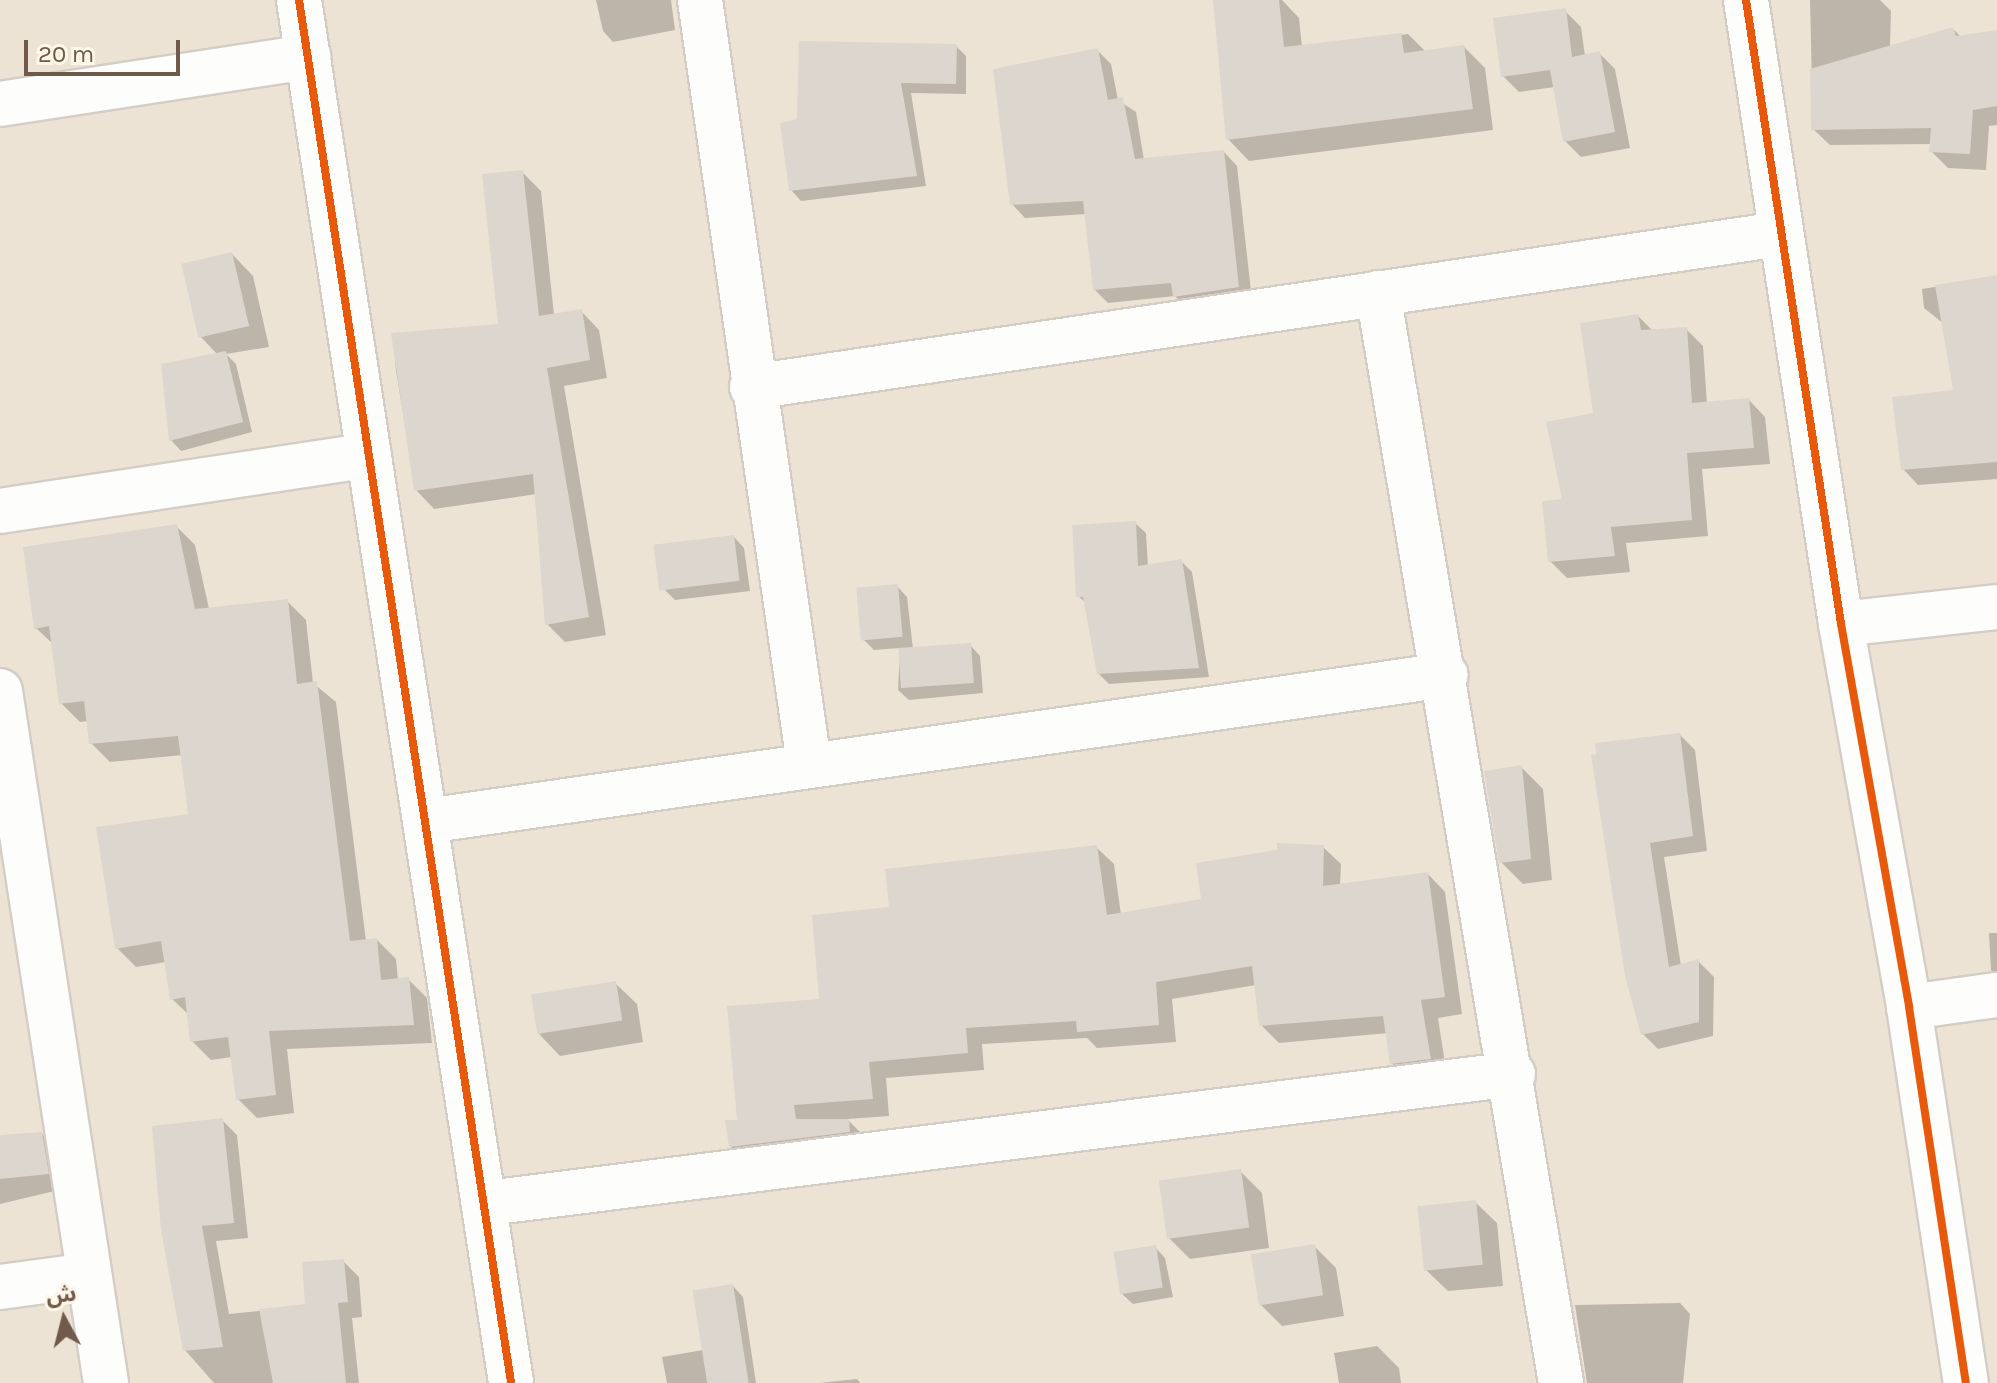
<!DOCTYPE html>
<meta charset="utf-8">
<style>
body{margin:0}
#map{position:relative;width:1997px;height:1383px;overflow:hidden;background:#f4f0e8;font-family:Karla,"Noto Sans Arabic",sans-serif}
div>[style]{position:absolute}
.residential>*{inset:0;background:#ede3d5;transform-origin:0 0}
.shadow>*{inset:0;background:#0003}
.building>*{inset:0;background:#ddd6ce;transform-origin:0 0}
.roads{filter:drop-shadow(2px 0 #d3cdc6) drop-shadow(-2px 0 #d3cdc6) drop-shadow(0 2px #d3cdc6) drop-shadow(0 -2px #d3cdc6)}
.street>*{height:44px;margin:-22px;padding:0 22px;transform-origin:22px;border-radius:22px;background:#fdfdfc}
.cycleway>*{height:8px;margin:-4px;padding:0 4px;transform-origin:4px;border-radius:4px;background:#e8590c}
span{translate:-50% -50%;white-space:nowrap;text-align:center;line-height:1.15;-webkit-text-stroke:8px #fef6e8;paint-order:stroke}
.north{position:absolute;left:24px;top:1279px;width:80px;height:80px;-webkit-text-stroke:6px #fef6e8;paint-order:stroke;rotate:353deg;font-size:22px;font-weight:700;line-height:32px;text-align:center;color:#705a4a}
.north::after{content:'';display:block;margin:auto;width:28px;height:36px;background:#705a4a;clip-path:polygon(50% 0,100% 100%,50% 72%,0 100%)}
.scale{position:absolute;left:24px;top:40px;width:156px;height:36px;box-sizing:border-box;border:4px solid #705a4a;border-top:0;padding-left:10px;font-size:24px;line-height:28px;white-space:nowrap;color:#705a4a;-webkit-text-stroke:6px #fef6e8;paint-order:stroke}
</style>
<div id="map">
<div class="residential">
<i style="left:0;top:0;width:1997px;height:1383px"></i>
</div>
<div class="shadow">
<i style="clip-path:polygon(596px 0,671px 0,675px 30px,613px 42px,603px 31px)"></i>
<i style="clip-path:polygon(1236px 0,1282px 0,1299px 18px,1302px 47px,1408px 34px,1426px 52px,1464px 47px,1485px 68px,1493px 130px,1249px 161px,1228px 139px)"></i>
<i style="clip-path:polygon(1810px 0,1880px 0,1891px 11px,1890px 48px,1953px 29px,1961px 37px,1997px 32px,1997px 125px,1989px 126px,1986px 170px,1948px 168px,1931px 151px,1932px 144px,1830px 145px,1813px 129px)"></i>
<i style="clip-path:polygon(1565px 11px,1581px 27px,1585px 56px,1599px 53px,1615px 69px,1630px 148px,1581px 157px,1565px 141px,1555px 87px,1519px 92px,1503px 76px)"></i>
<i style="clip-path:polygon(956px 46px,966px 56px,966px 94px,911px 93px,926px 186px,801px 201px,791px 190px,799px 121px)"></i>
<i style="clip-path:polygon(1098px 51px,1111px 64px,1118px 100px,1136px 112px,1144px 160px,1224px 152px,1237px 166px,1252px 300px,1188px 310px,1175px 296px,1108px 303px,1095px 290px,1086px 214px,1025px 218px,1012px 204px)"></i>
<i style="clip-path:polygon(522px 172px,541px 191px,554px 315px,581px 311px,599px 330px,607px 378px,564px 386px,606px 635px,565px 642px,547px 624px,537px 494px,434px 509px,416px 490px,396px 371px,393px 335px,500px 326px)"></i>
<i style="clip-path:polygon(232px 254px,253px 276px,269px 347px,226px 354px,236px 364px,252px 432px,181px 451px,171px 440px,218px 355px,198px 334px)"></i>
<i style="clip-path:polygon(1997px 277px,1997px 479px,1918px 485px,1903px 469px,1955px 391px,1944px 324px,1924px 308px,1922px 289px)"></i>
<i style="clip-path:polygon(1638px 316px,1653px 331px,1686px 329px,1703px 346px,1707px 404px,1749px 400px,1765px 417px,1770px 464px,1702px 469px,1708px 536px,1626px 543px,1630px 572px,1567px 578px,1550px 561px,1564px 501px)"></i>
<i style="clip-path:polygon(1135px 523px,1146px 533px,1148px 567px,1182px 562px,1192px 572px,1209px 677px,1109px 684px,1098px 673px,1087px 604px,1078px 596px)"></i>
<i style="clip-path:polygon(176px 526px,195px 545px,209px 609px,287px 601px,306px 620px,313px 683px,336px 702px,366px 941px,377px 940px,396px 959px,398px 980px,408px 979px,427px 998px,432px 1043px,287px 1049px,294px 1113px,257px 1118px,238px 1099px,232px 1057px,211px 1060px,192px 1041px,189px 1015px,172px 999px,166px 962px,136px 967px,117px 948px,190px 815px,183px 755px,110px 762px,91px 743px,89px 721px,80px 722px,61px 703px,54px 645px,36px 628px)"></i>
<i style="clip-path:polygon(734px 537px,744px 548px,750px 591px,675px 600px,665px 590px)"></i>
<i style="clip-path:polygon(897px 586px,907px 597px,913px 649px,970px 645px,980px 656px,983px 693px,909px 700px,898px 690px,900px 648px,874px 650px,864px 640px)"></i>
<i style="clip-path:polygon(1680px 735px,1695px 750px,1707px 851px,1664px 857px,1681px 966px,1699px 962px,1714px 977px,1713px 1036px,1658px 1049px,1643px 1034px,1593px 757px)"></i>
<i style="clip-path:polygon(1521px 767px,1543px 789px,1552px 880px,1523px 884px,1501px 862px)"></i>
<i style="clip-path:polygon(1096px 847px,1114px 864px,1121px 915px,1203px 901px,1323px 847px,1341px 864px,1340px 886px,1428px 874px,1445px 892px,1462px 1014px,1438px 1018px,1447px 1076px,1410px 1081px,1392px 1063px,1388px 1033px,1279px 1043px,1261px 1025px,1256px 985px,1172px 999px,1176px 1042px,1097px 1048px,1087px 1038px,982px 1044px,984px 1070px,886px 1078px,889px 1116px,847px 1119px,866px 1138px,748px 1164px,731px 1147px,739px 1122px,892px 909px)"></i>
<i style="clip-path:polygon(1989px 933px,1997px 933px,1997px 976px,1991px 970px)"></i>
<i style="clip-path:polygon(615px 983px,637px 1004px,643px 1042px,560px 1056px,539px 1034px)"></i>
<i style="clip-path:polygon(222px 1120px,237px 1135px,248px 1238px,216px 1241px,229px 1314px,307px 1306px,343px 1261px,359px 1277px,362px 1317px,352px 1318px,359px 1383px,214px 1383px,185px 1350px,163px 1230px)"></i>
<i style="clip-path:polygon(42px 1134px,57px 1150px,63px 1189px,0 1204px,0 1137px)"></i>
<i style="clip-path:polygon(1240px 1171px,1262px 1193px,1269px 1248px,1190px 1259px,1169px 1238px)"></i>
<i style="clip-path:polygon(1475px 1202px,1497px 1223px,1503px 1286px,1448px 1291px,1426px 1270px)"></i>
<i style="clip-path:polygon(1314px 1246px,1336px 1268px,1344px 1316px,1282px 1326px,1260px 1304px)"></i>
<i style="clip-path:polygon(1155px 1247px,1165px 1258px,1173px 1297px,1133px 1304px,1122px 1294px)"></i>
<i style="clip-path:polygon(733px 1286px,743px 1297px,756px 1383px,667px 1383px,662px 1357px,703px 1350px)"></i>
<i style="clip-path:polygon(1680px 1303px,1690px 1314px,1683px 1383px,1587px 1383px,1575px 1305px)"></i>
<i style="clip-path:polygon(1377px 1346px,1399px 1368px,1401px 1383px,1339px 1383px,1334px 1353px)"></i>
<i style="clip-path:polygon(857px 1379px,860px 1383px,819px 1383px)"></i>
</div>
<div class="building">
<i style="clip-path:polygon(1213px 0,1279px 0,1284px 47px,1401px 33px,1404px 53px,1464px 45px,1473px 109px,1226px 140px)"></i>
<i style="clip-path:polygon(1566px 8px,1572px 57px,1600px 51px,1615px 132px,1563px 142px,1550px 70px,1501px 77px,1493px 18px)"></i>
<i style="clip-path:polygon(1953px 27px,1956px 36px,1997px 30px,1997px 106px,1973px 110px,1970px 154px,1929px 152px,1931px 128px,1811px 130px,1810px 69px)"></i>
<i style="clip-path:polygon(799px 41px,957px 44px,956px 84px,901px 83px,917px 176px,789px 191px,780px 123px,797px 119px)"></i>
<i style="clip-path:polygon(1098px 48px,1108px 100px,1123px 97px,1135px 159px,1224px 150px,1239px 287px,1173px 297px,1171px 283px,1093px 290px,1083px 201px,1010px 205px,993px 69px)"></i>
<i style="clip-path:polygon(523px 170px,539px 316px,582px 309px,590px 360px,547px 368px,589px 617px,545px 625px,533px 474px,414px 491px,391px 333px,498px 324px,482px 174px)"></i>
<i style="left:232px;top:252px;width:76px;height:52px;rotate:77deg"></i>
<i style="clip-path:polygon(1997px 275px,1997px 462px,1901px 470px,1892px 397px,1953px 390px,1935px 285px)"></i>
<i style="clip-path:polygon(1638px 314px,1641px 330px,1687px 327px,1692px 403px,1749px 398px,1754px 448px,1687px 453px,1692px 520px,1611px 527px,1615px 556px,1548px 562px,1542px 501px,1562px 499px,1546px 422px,1593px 413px,1580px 323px)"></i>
<i style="clip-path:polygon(226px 351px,243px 422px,169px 441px,161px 364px)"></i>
<i style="clip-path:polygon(1136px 521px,1138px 566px,1182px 559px,1199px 668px,1097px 674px,1083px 597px,1076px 597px,1072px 525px)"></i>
<i style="clip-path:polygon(177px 524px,195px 609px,288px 599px,297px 684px,317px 681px,350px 941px,377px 938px,381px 980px,409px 977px,414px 1025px,269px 1031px,276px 1095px,236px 1100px,228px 1037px,190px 1042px,185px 997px,170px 1000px,161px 941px,115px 949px,96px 827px,188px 814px,178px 736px,89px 744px,84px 701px,59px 704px,49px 626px,34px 629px,23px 547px)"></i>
<i style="left:734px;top:535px;width:46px;height:81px;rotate:83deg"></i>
<i style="left:898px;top:584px;width:53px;height:42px;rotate:85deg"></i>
<i style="left:971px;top:643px;width:40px;height:73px;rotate:86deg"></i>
<i style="clip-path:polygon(1680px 733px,1693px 836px,1650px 843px,1669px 967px,1699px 959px,1699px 1022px,1641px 1035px,1625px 976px,1591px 755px,1596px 754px,1595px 743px)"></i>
<i style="clip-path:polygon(1522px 765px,1531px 859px,1499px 863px,1484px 771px)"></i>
<i style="clip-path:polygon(1277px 843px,1324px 845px,1323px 886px,1428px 872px,1445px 997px,1421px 1000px,1431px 1059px,1390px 1064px,1383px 1016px,1259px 1026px,1252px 966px,1156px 982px,1159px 1025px,1077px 1032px,1076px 1021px,966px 1028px,968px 1053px,869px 1062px,873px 1099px,794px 1105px,796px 1119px,849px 1119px,850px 1132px,729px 1147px,725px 1120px,737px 1120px,727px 1006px,819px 999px,812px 915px,889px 907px,885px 869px,1097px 845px,1107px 915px,1201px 899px,1196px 863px,1277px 850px)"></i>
<i style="left:616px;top:981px;width:40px;height:86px;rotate:81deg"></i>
<i style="clip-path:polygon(223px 1118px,234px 1223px,202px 1226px,223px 1347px,183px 1351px,161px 1230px,152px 1126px)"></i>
<i style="clip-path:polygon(42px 1132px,49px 1174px,0 1179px,0 1135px)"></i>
<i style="left:1241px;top:1169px;width:59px;height:83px;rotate:82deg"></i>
<i style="left:1476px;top:1200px;width:65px;height:59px;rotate:84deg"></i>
<i style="left:1315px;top:1244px;width:52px;height:65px;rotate:81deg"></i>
<i style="left:1156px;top:1245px;width:43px;height:43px;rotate:81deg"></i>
<i style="clip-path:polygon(344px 1259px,348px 1302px,338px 1303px,346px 1383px,273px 1383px,259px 1309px,305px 1304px,302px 1262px)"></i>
<i style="left:733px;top:1284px;width:100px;height:41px;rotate:81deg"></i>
</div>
<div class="roads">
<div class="street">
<i style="left:299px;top:0;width:1399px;rotate:81.28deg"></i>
<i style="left:700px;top:0;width:772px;rotate:81.88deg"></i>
<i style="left:1746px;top:0;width:631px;rotate:81.34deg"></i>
<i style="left:1841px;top:624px;width:389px;rotate:79.9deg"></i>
<i style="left:1909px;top:1007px;width:380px;rotate:81.4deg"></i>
<i style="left:0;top:104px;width:312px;rotate:-8.7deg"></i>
<i style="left:1378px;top:293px;width:1105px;rotate:80.47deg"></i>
<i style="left:752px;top:387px;width:1039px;rotate:-8.47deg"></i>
<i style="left:0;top:511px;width:373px;rotate:-8.6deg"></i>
<i style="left:1841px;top:624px;width:157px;rotate:-6.2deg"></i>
<i style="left:0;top:691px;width:700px;rotate:81.29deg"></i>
<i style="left:426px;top:821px;width:1030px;rotate:-8.15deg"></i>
<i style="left:1909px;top:1007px;width:89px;rotate:-7.8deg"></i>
<i style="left:488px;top:1203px;width:1033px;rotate:-7.17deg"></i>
<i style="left:0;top:1287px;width:90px;rotate:-7.7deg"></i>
</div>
</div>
<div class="cycleway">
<i style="left:299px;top:0;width:1399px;rotate:81.28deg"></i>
<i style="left:1746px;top:0;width:631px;rotate:81.34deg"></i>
<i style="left:1841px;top:624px;width:389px;rotate:79.9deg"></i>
<i style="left:1909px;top:1007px;width:380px;rotate:81.4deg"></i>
</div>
<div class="north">ش</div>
<div class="scale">20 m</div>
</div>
